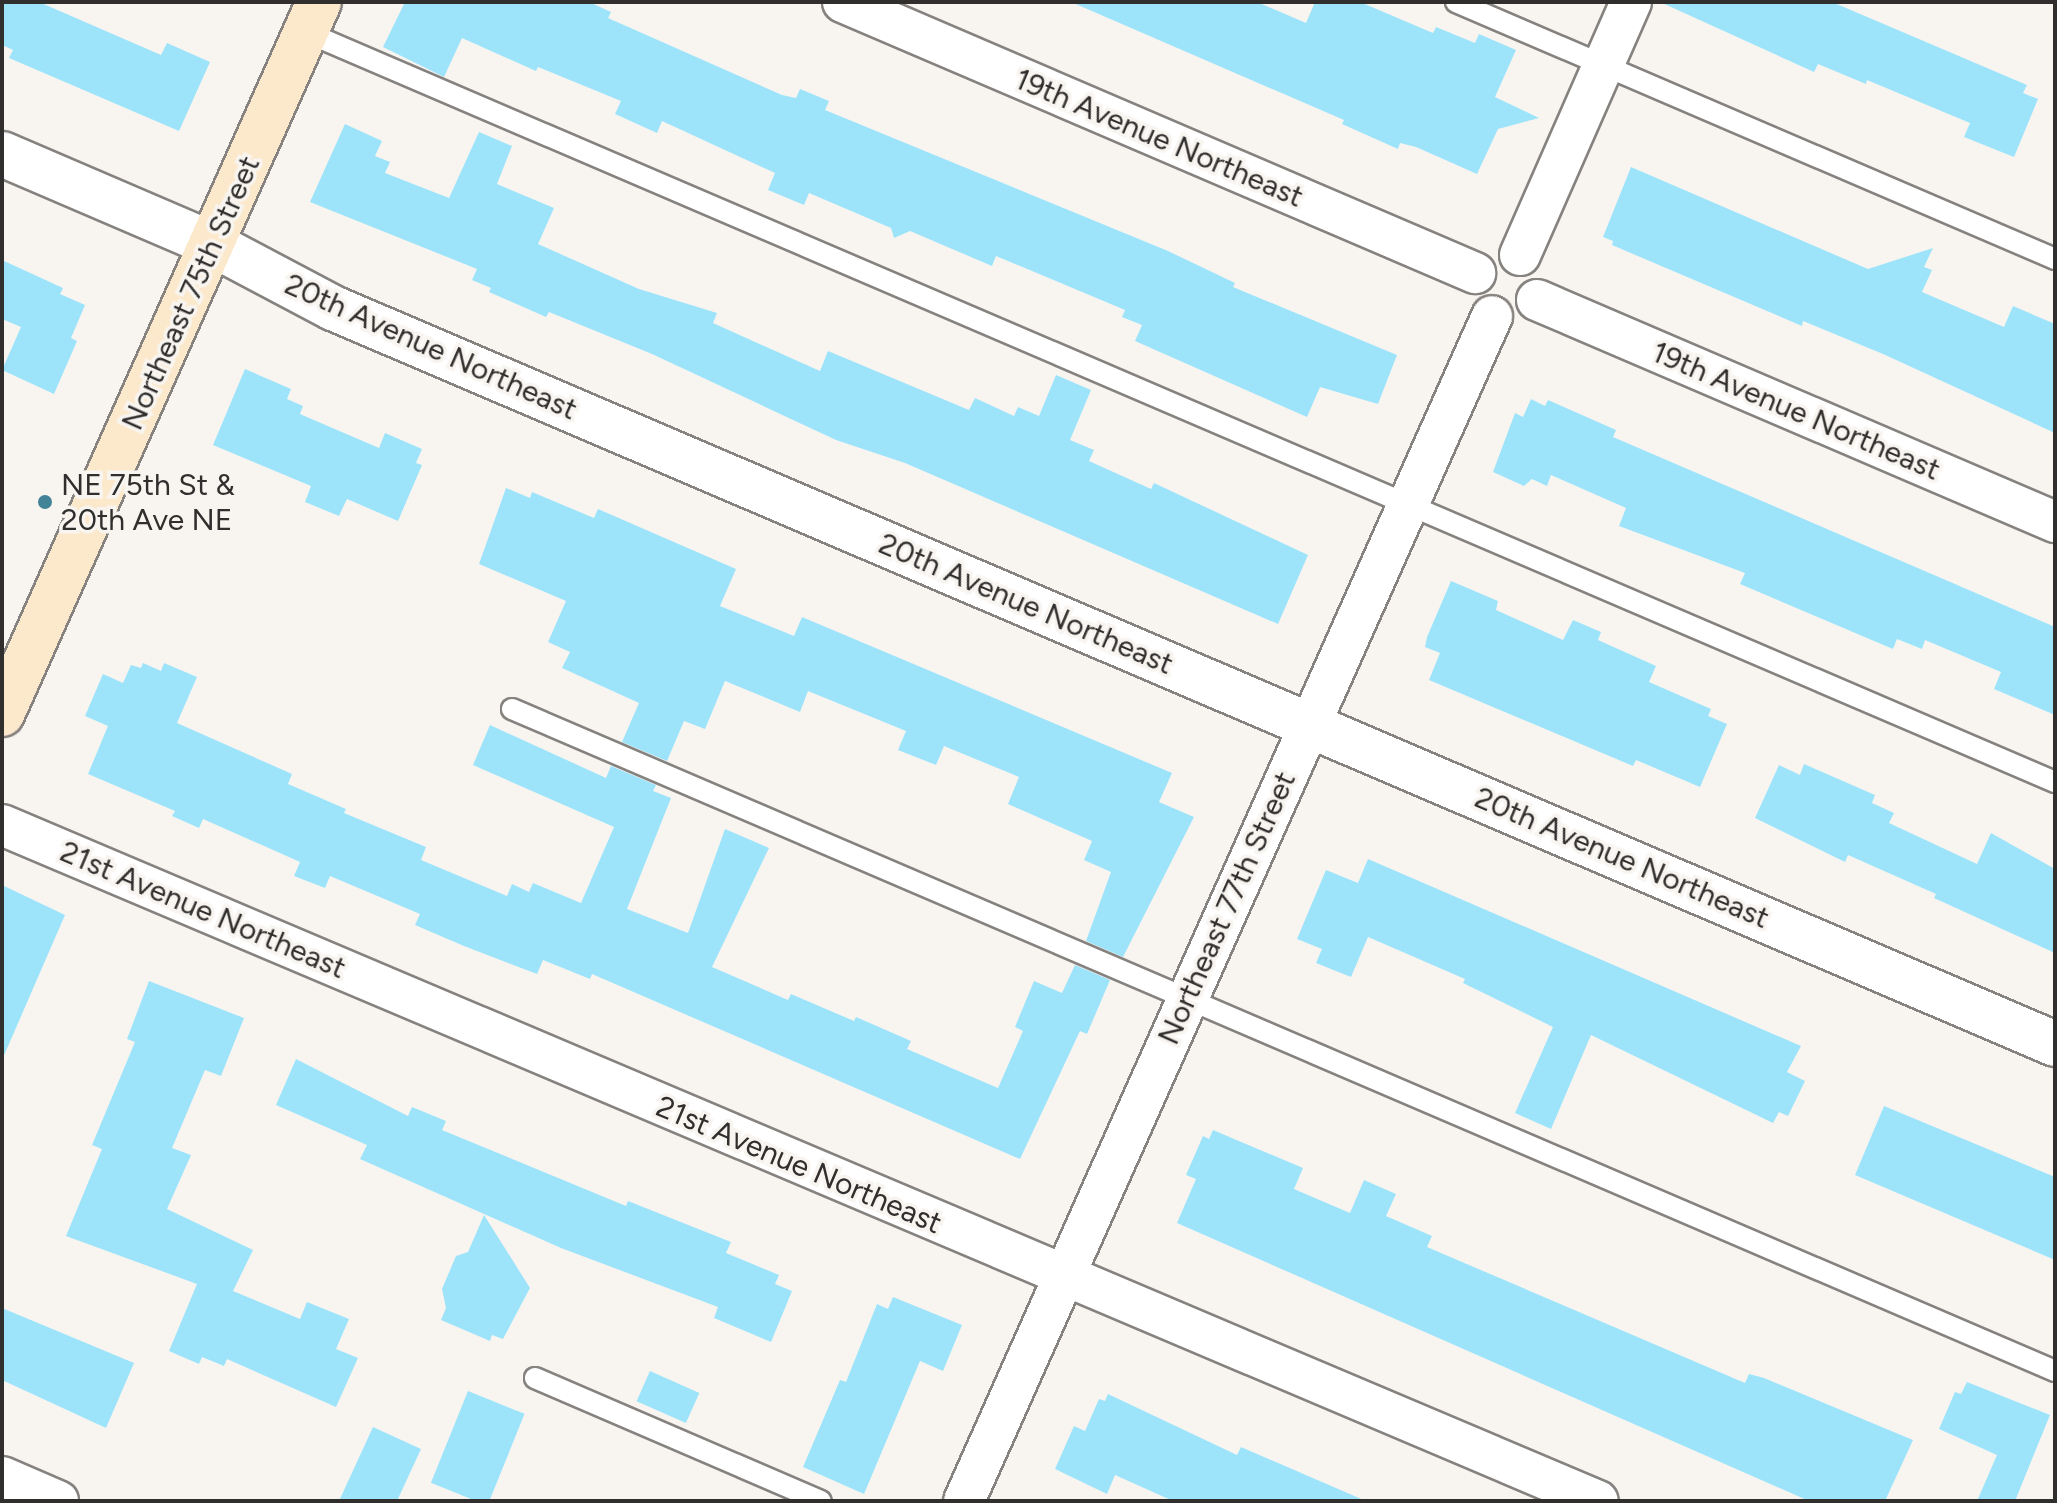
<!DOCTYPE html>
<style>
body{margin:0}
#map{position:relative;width:2057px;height:1503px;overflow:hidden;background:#f8f5f1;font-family:Figtree,sans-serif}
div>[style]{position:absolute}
.building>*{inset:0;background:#9de4fb;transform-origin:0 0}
.roads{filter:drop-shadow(2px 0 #85827f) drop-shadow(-2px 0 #85827f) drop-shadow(0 2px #85827f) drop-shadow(0 -2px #85827f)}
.service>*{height:20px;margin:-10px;padding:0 10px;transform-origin:10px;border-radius:10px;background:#fff}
.minor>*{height:40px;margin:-20px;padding:0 20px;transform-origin:20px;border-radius:20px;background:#fff}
.tertiary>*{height:44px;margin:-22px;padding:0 22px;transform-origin:22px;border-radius:22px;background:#fff}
.secondary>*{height:44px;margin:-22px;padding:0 22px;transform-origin:22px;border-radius:22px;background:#fce9cc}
.dots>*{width:22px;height:22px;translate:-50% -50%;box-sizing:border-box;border:4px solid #f8f5f1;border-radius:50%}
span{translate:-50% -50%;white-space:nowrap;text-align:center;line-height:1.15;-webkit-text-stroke:7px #f8f5f1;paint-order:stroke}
.street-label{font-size:30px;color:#302f2e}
.poi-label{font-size:30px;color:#302f2e}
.left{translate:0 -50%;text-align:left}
.frame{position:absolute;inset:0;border:4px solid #302f2e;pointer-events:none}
</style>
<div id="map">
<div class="building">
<i style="clip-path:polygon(2px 2px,39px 2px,161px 55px,167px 43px,210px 62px,179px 131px,9px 58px,13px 50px,2px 45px)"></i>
<i style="clip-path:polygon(405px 2px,589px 2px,611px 12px,608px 18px,782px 95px,796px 98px,800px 89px,829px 101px,825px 110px,1168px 251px,1235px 283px,1233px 287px,1397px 355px,1378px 404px,1320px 387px,1307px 417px,1135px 341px,1142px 325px,1122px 317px,1125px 310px,996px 256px,992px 266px,910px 231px,894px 238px,891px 228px,809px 193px,804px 205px,768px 190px,775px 173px,662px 121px,657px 133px,615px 114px,621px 101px,538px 67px,536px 71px,462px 38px,444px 77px,440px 75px,383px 47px)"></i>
<i style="clip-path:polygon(1071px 2px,1257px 2px,1306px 23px,1315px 2px,1360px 2px,1433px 33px,1436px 27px,1475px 43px,1479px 34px,1516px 50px,1495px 97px,1539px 118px,1498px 129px,1477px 174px,1416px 147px,1400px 143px,1398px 149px,1342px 124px,1344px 120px)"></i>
<i style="clip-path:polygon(1660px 2px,1832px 2px,2027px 85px,2023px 93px,2038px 99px,2014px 157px,1964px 137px,1970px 123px,1867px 80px,1866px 84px,1818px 64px,1814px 72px)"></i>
<i style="clip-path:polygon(345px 124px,382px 141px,375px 156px,390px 162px,385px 173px,449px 198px,479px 132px,512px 146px,497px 184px,554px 208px,538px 244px,639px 289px,717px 313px,713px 323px,820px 371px,828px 351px,969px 410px,975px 398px,1014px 416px,1018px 407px,1039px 416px,1056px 375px,1091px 390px,1070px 440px,1094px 450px,1089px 461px,1151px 489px,1154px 483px,1308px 555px,1278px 624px,905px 463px,836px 440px,652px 354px,549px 312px,546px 317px,489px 292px,491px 288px,472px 280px,477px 269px,310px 202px)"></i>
<i style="clip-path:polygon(1631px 167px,1868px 269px,1933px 248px,1924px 267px,1932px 270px,1922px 292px,2004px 327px,2013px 306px,2055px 324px,2055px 433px,1883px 354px,1803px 321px,1802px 326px,1612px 245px,1613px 241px,1603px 237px)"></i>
<i style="clip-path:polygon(2px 260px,63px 288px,60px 294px,85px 305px,71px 338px,77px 341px,54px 394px,2px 370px,21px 327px,2px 319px)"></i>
<i style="clip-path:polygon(245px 369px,291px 389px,287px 399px,303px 406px,300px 414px,379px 448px,385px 433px,422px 449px,416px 463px,422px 465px,398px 521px,347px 499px,339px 516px,305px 502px,311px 486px,213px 445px)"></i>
<i style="clip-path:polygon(1531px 399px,1545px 406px,1548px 400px,1616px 430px,1613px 437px,2055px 627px,2055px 715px,1994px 689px,2001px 672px,1925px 640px,1922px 649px,1897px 639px,1893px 649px,1740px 584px,1745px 573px,1619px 526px,1626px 508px,1551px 475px,1547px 486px,1532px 479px,1524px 486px,1493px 472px,1515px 413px,1523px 417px)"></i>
<i style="clip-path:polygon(506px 488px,530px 498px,532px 492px,594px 518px,598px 509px,736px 569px,720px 606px,794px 636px,802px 617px,1172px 773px,1159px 802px,1194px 817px,1123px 957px,1086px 941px,1111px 872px,1084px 860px,1092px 841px,1008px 804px,1019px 777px,944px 746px,936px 765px,898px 750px,906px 731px,808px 691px,800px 712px,725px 681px,705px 729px,684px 721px,667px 761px,622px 742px,639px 703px,562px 668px,570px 652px,548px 642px,566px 601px,479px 564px)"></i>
<i style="clip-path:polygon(1451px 581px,1498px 601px,1496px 610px,1563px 640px,1573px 620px,1601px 632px,1598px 640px,1656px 666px,1649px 682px,1711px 709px,1708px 716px,1727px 724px,1700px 787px,1636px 760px,1633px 766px,1429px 680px,1440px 653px,1425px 647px,1427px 637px)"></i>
<i style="clip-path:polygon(143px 663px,161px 671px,164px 663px,197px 677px,177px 723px,292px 774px,288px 784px,346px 809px,344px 813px,426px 847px,421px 860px,507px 896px,512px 884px,529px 892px,533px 883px,581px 903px,614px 827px,473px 765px,490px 725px,606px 778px,611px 766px,656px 785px,653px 791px,671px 798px,627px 909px,688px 933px,725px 829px,769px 848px,712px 967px,788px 1000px,791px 994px,854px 1021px,856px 1017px,911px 1041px,907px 1049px,998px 1088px,1023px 1031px,1015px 1027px,1034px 981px,1062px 993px,1075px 965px,1110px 980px,1087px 1034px,1080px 1031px,1020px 1159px,592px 974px,590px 979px,543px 960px,537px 974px,464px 946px,415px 925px,420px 914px,330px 876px,325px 888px,294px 876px,300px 862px,203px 819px,199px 828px,172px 816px,175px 811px,88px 774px,108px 726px,85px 716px,103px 674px,123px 683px,131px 665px,141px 668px)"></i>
<i style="clip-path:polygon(1804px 764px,1875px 795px,1872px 803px,1894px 813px,1889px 823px,1977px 864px,1991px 833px,2055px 869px,2055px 953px,1934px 898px,1936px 894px,1848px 855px,1845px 862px,1755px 818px,1779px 765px,1800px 775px)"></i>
<i style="clip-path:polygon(1368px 859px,1801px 1046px,1787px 1072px,1805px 1081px,1788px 1116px,1779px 1112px,1773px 1123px,1591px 1035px,1551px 1129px,1515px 1113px,1553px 1027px,1463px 983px,1465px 979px,1368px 937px,1351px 977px,1316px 963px,1322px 949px,1297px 939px,1326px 870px,1358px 883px)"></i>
<i style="clip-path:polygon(2px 885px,65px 915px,2px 1060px)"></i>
<i style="clip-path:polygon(149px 981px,244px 1018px,221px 1076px,205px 1070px,172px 1148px,191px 1155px,167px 1209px,253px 1250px,233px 1291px,300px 1319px,307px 1302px,349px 1319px,336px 1349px,358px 1358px,336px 1407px,227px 1359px,224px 1366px,202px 1357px,199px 1364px,169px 1351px,197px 1284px,66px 1236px,102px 1149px,92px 1145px,135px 1042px,127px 1039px)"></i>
<i style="clip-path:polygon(296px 1059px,408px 1116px,412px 1107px,446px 1121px,442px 1130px,626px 1206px,628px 1201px,731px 1242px,726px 1253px,779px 1275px,775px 1284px,792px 1291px,771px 1342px,714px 1318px,718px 1307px,561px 1248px,360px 1159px,367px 1145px,276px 1105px)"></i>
<i style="clip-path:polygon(1884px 1106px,2055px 1177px,2055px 1260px,1855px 1175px)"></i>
<i style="clip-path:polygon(1213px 1130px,1303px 1168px,1294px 1189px,1350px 1213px,1364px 1180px,1396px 1194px,1386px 1216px,1432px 1236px,1427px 1247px,1745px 1383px,1749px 1374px,1764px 1378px,1913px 1440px,1885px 1501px,1809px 1501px,1177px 1223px,1196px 1179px,1186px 1175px,1203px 1136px,1209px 1139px)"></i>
<i style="clip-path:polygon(484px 1215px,530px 1288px,503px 1339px,492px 1335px,490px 1341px,441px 1320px,446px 1308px,442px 1289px,456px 1256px,468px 1252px)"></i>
<i style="clip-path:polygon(893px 1297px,962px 1325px,943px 1371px,920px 1361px,864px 1494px,803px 1467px,840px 1380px,846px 1382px,877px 1304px,888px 1309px)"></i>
<i style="clip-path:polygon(2px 1308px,134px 1363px,106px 1428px,2px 1380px)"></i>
<i style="left:650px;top:1371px;width:54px;height:33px;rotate:24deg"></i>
<i style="clip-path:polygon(1967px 1382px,2050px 1415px,2015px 1501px,1977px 1501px,1997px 1455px,1939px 1429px,1955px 1392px,1961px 1394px)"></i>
<i style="left:468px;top:1391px;width:61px;height:99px;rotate:22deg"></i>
<i style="clip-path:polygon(1108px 1394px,1237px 1455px,1241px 1447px,1366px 1501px,1173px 1501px,1115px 1475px,1107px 1494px,1055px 1469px,1074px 1426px,1085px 1431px,1099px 1399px,1105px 1401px)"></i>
<i style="clip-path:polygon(373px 1427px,421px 1449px,397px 1501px,339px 1501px)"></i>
</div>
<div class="roads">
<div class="service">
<i style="left:1456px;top:2px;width:652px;rotate:23.22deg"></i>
<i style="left:306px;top:32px;width:1903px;rotate:23.21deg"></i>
<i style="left:512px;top:709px;width:1679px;rotate:23.22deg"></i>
<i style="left:535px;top:1378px;width:311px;rotate:23.3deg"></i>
</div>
<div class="minor">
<i style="left:843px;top:2px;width:688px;rotate:23.21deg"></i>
<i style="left:1520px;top:255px;width:276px;rotate:-66.3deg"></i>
<i style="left:1537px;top:300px;width:564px;rotate:23.2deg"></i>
<i style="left:2px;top:825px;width:1733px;rotate:22.96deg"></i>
<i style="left:2px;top:1477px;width:61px;rotate:23.2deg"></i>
<i style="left:964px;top:1501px;width:1297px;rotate:-65.98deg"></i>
</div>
<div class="tertiary">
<i style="left:2px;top:154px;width:231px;rotate:23.2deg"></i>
<i style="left:214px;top:245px;width:135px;rotate:27.9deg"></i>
<i style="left:333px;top:308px;width:1873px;rotate:23.14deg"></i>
</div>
<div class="secondary">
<i style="left:2px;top:714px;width:779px;rotate:-66deg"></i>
</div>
</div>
<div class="dots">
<i style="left:45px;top:502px;background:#438397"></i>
</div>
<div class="street-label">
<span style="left:1159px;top:138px;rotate:23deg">19th Avenue Northeast</span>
<span style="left:191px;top:293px;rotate:-66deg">Northeast 75th Street</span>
<span style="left:431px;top:347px;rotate:24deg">20th Avenue Northeast</span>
<span style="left:1796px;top:411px;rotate:23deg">19th Avenue Northeast</span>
<span style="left:1026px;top:604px;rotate:23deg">20th Avenue Northeast</span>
<span style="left:1622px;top:858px;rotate:23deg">20th Avenue Northeast</span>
<span style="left:1227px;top:908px;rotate:-66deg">Northeast 77th Street</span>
<span style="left:203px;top:910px;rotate:23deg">21st Avenue Northeast</span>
<span style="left:799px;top:1165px;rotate:23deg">21st Avenue Northeast</span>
</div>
<div class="poi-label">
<span class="left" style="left:61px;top:502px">NE 75th St &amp;<br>20th Ave NE</span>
</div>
<div class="frame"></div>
</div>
